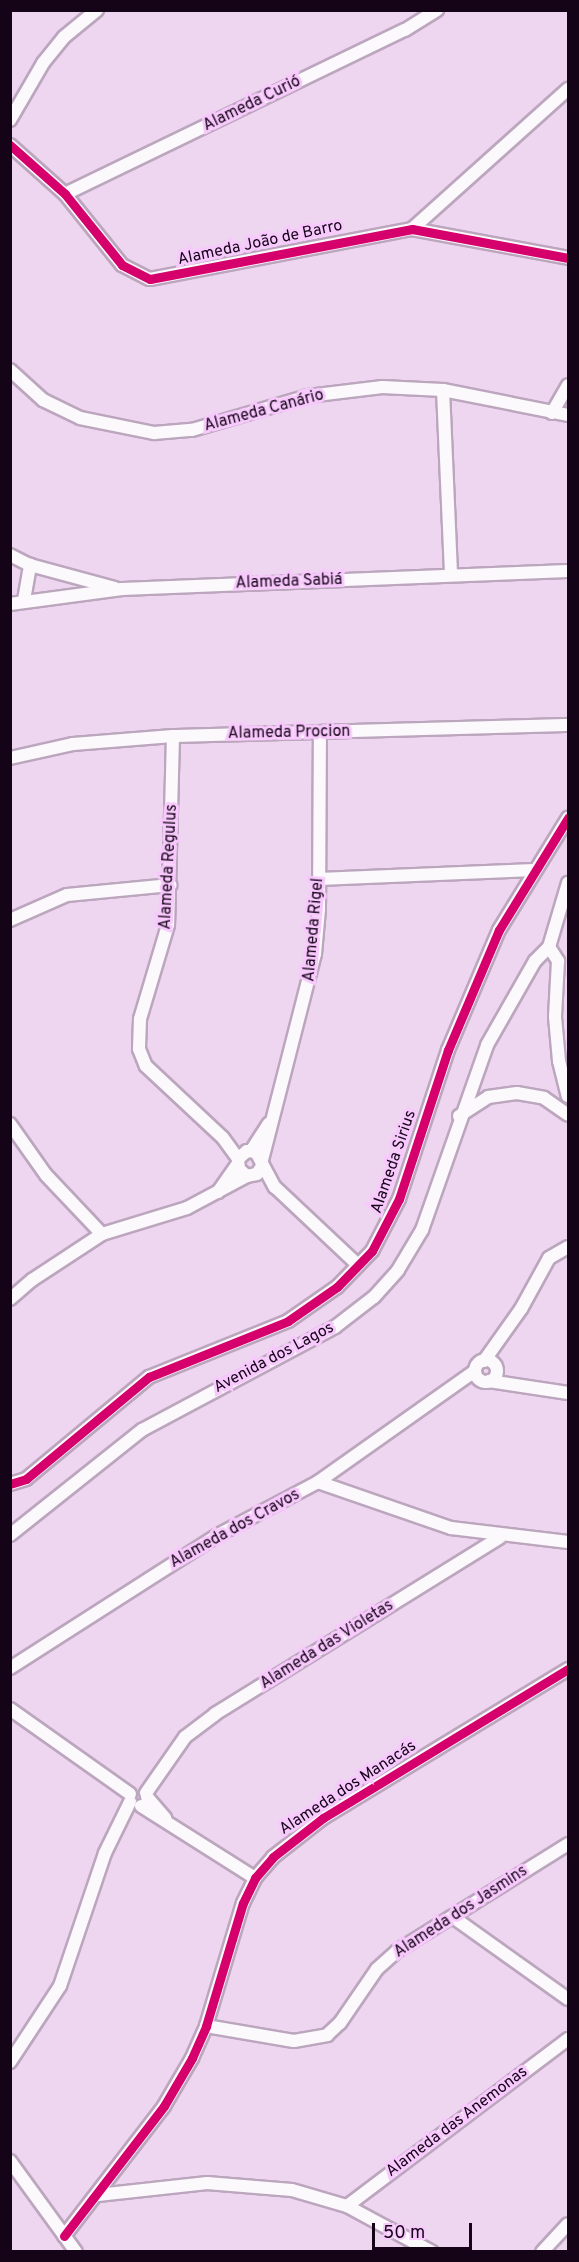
<!DOCTYPE html>
<meta charset="utf-8">
<style>
body{margin:0}
#map{position:relative;width:579px;height:2262px;overflow:hidden;background:#eed5f0;font-family:Overpass,sans-serif}
div>[style]{position:absolute}
.roads{filter:drop-shadow(2px 0 #bca6be) drop-shadow(-2px 0 #bca6be) drop-shadow(0 2px #bca6be) drop-shadow(0 -2px #bca6be)}
.minor>*{height:12px;margin:-6px;padding:0 6px;transform-origin:6px;border-radius:6px;background:#fcf9fd}
.minor>.ring{margin:-6px;padding:0;box-sizing:content-box;background:none;border:12px solid #fcf9fd;border-radius:50%}
.cycleway>*{height:9px;margin:-4.5px;padding:0 4.5px;transform-origin:4.5px;border-radius:4.5px;background:#d6006c}
span{translate:-50% -50%;white-space:nowrap;text-align:center;line-height:1.15;-webkit-text-stroke:6px #f8c9fc;paint-order:stroke}
.street-label{font-size:16px;color:#150318}
.frame{position:absolute;inset:0;border:12px solid #150318;pointer-events:none}
.scale{position:absolute;left:372px;top:2223px;width:100px;height:27px;box-sizing:border-box;border:3px solid #150318;border-top:0;padding-left:8px;font-size:18px;line-height:21px;white-space:nowrap;color:#150318;-webkit-text-stroke:4px #f8c9fc;paint-order:stroke}
</style>
<div id="map">
<div class="roads">
<div class="minor">
<i style="left:10px;top:120px;width:66px;rotate:-59.9deg"></i>
<i style="left:43px;top:63px;width:33px;rotate:-51deg"></i>
<i style="left:64px;top:37px;width:43px;rotate:-39.3deg"></i>
<i style="left:10px;top:145px;width:74px;rotate:41.7deg"></i>
<i style="left:65px;top:194px;width:91px;rotate:51.2deg"></i>
<i style="left:122px;top:265px;width:31px;rotate:27deg"></i>
<i style="left:150px;top:279px;width:267px;rotate:-10.8deg"></i>
<i style="left:412px;top:229px;width:159px;rotate:10.5deg"></i>
<i style="left:65px;top:194px;width:377px;rotate:-25.8deg"></i>
<i style="left:405px;top:30px;width:38px;rotate:-32deg"></i>
<i style="left:412px;top:229px;width:210px;rotate:-41.9deg"></i>
<i style="left:10px;top:370px;width:45px;rotate:42.3deg"></i>
<i style="left:43px;top:400px;width:41px;rotate:25.9deg"></i>
<i style="left:80px;top:418px;width:76px;rotate:11.5deg"></i>
<i style="left:154px;top:433px;width:38px;rotate:-5deg"></i>
<i style="left:192px;top:430px;width:121px;rotate:-16.3deg"></i>
<i style="left:308px;top:396px;width:75px;rotate:-6.9deg"></i>
<i style="left:382px;top:387px;width:61px;rotate:2.8deg"></i>
<i style="left:443px;top:390px;width:127px;rotate:11.3deg"></i>
<i style="left:443px;top:390px;width:184px;rotate:87.5deg"></i>
<i style="left:552px;top:413px;width:32px;rotate:-60deg"></i>
<i style="left:10px;top:555px;width:22px;rotate:27deg"></i>
<i style="left:30px;top:565px;width:88px;rotate:15.1deg"></i>
<i style="left:24px;top:600px;width:36px;rotate:-80deg"></i>
<i style="left:10px;top:604px;width:113px;rotate:-7.6deg"></i>
<i style="left:122px;top:589px;width:446px;rotate:-2.3deg"></i>
<i style="left:173px;top:736px;width:189px;rotate:91.5deg"></i>
<i style="left:168px;top:925px;width:98px;rotate:106.6deg"></i>
<i style="left:140px;top:1019px;width:30px;rotate:92deg"></i>
<i style="left:139px;top:1049px;width:18px;rotate:68deg"></i>
<i style="left:146px;top:1066px;width:105px;rotate:43.1deg"></i>
<i style="left:223px;top:1138px;width:26px;rotate:54deg"></i>
<i style="left:10px;top:758px;width:65px;rotate:-12.5deg"></i>
<i style="left:73px;top:744px;width:100px;rotate:-4.6deg"></i>
<i style="left:173px;top:736px;width:395px;rotate:-1.6deg"></i>
<i style="left:319px;top:879px;width:215px;rotate:-2.4deg"></i>
<i style="left:10px;top:920px;width:62px;rotate:-23.7deg"></i>
<i style="left:67px;top:895px;width:104px;rotate:-5.5deg"></i>
<i style="left:549px;top:947px;width:17px;rotate:57deg"></i>
<i style="left:558px;top:961px;width:56px;rotate:93.1deg"></i>
<i style="left:555px;top:1017px;width:44px;rotate:84.8deg"></i>
<i style="left:559px;top:1061px;width:36px;rotate:76deg"></i>
<i style="left:459px;top:1116px;width:35px;rotate:-33deg"></i>
<i style="left:488px;top:1097px;width:29px;rotate:-8deg"></i>
<i style="left:517px;top:1093px;width:27px;rotate:10deg"></i>
<i style="left:544px;top:1098px;width:29px;rotate:35deg"></i>
<i style="left:10px;top:1124px;width:62px;rotate:54.8deg"></i>
<i style="left:46px;top:1175px;width:81px;rotate:46.5deg"></i>
<i style="left:251px;top:1151px;width:33px;rotate:-57deg"></i>
<i style="left:262px;top:1160px;width:213px;rotate:-75.6deg"></i>
<i style="left:315px;top:954px;width:45px;rotate:-84.9deg"></i>
<i style="left:319px;top:909px;width:176px;rotate:-89.7deg"></i>
<i style="left:262px;top:1166px;width:9px;rotate:122deg"></i>
<i style="left:257px;top:1174px;width:10px;rotate:169deg"></i>
<i style="left:247px;top:1176px;width:11px;rotate:-139deg"></i>
<i style="left:239px;top:1169px;width:10px;rotate:-96deg"></i>
<i style="left:238px;top:1159px;width:12px;rotate:-42deg"></i>
<i style="left:247px;top:1151px;width:9px;rotate:6deg"></i>
<i style="left:256px;top:1152px;width:40px;rotate:62deg"></i>
<i style="left:275px;top:1187px;width:114px;rotate:43.2deg"></i>
<i style="left:218px;top:1192px;width:33px;rotate:-55deg"></i>
<i style="left:10px;top:1299px;width:29px;rotate:-41deg"></i>
<i style="left:32px;top:1280px;width:84px;rotate:-33.3deg"></i>
<i style="left:102px;top:1234px;width:89px;rotate:-17deg"></i>
<i style="left:187px;top:1208px;width:68px;rotate:-28.1deg"></i>
<i class="ring" style="left:475px;top:1360px;width:10px;height:10px"></i>
<i style="left:484px;top:1361px;width:64px;rotate:-54.6deg"></i>
<i style="left:521px;top:1309px;width:58px;rotate:-61.2deg"></i>
<i style="left:549px;top:1258px;width:22px;rotate:-30deg"></i>
<i style="left:489px;top:1381px;width:80px;rotate:8.6deg"></i>
<i style="left:318px;top:1482px;width:141px;rotate:19.1deg"></i>
<i style="left:451px;top:1528px;width:118px;rotate:6.8deg"></i>
<i style="left:10px;top:1484px;width:17px;rotate:-17deg"></i>
<i style="left:26px;top:1479px;width:160px;rotate:-39.7deg"></i>
<i style="left:149px;top:1377px;width:150px;rotate:-21.9deg"></i>
<i style="left:288px;top:1321px;width:60px;rotate:-34.8deg"></i>
<i style="left:337px;top:1287px;width:50px;rotate:-45.8deg"></i>
<i style="left:372px;top:1251px;width:59px;rotate:-62.6deg"></i>
<i style="left:399px;top:1199px;width:157px;rotate:-71.8deg"></i>
<i style="left:448px;top:1050px;width:130px;rotate:-67deg"></i>
<i style="left:499px;top:930px;width:132px;rotate:-58.4deg"></i>
<i style="left:10px;top:1535px;width:169px;rotate:-38.5deg"></i>
<i style="left:142px;top:1430px;width:219px;rotate:-28.1deg"></i>
<i style="left:335px;top:1327px;width:49px;rotate:-37.6deg"></i>
<i style="left:374px;top:1297px;width:36px;rotate:-48deg"></i>
<i style="left:398px;top:1270px;width:47px;rotate:-59deg"></i>
<i style="left:422px;top:1230px;width:196px;rotate:-70.6deg"></i>
<i style="left:487px;top:1045px;width:97px;rotate:-60.3deg"></i>
<i style="left:535px;top:961px;width:20px;rotate:-45deg"></i>
<i style="left:549px;top:947px;width:67px;rotate:-73.5deg"></i>
<i style="left:10px;top:1668px;width:247px;rotate:-32.6deg"></i>
<i style="left:218px;top:1535px;width:113px;rotate:-27.9deg"></i>
<i style="left:318px;top:1482px;width:192px;rotate:-35.3deg"></i>
<i style="left:10px;top:1709px;width:147px;rotate:35.3deg"></i>
<i style="left:146px;top:1793px;width:68px;rotate:-55.1deg"></i>
<i style="left:185px;top:1737px;width:38px;rotate:-37deg"></i>
<i style="left:215px;top:1714px;width:335px;rotate:-31.8deg"></i>
<i style="left:147px;top:1797px;width:28px;rotate:49deg"></i>
<i style="left:141px;top:1806px;width:135px;rotate:32.3deg"></i>
<i style="left:453px;top:1917px;width:141px;rotate:35.5deg"></i>
<i style="left:206px;top:2026px;width:89px;rotate:9.7deg"></i>
<i style="left:294px;top:2041px;width:34px;rotate:-10deg"></i>
<i style="left:327px;top:2035px;width:18px;rotate:-43deg"></i>
<i style="left:340px;top:2023px;width:65px;rotate:-55.6deg"></i>
<i style="left:377px;top:1969px;width:27px;rotate:-42deg"></i>
<i style="left:397px;top:1951px;width:202px;rotate:-32deg"></i>
<i style="left:10px;top:2062px;width:91px;rotate:-56.7deg"></i>
<i style="left:60px;top:1986px;width:140px;rotate:-71.3deg"></i>
<i style="left:105px;top:1853px;width:57px;rotate:-63.9deg"></i>
<i style="left:10px;top:2161px;width:112px;rotate:54deg"></i>
<i style="left:98px;top:2195px;width:110px;rotate:-6.3deg"></i>
<i style="left:207px;top:2183px;width:85px;rotate:4.7deg"></i>
<i style="left:292px;top:2190px;width:57px;rotate:16.2deg"></i>
<i style="left:347px;top:2206px;width:97px;rotate:28.4deg"></i>
<i style="left:347px;top:2206px;width:277px;rotate:-37.1deg"></i>
<i style="left:64px;top:2236px;width:164px;rotate:-52.4deg"></i>
<i style="left:164px;top:2106px;width:56px;rotate:-59.7deg"></i>
<i style="left:192px;top:2058px;width:35px;rotate:-66deg"></i>
<i style="left:206px;top:2026px;width:128px;rotate:-73.3deg"></i>
<i style="left:243px;top:1903px;width:28px;rotate:-64deg"></i>
<i style="left:255px;top:1878px;width:28px;rotate:-49deg"></i>
<i style="left:273px;top:1857px;width:63px;rotate:-38deg"></i>
<i style="left:323px;top:1818px;width:287px;rotate:-31.3deg"></i>
<i style="left:542px;top:2252px;width:38px;rotate:-47deg"></i>
</div>
</div>
<div class="cycleway">
<i style="left:10px;top:145px;width:74px;rotate:41.7deg"></i>
<i style="left:65px;top:194px;width:91px;rotate:51.2deg"></i>
<i style="left:122px;top:265px;width:31px;rotate:27deg"></i>
<i style="left:150px;top:279px;width:267px;rotate:-10.8deg"></i>
<i style="left:412px;top:229px;width:159px;rotate:10.5deg"></i>
<i style="left:10px;top:1484px;width:17px;rotate:-17deg"></i>
<i style="left:26px;top:1479px;width:160px;rotate:-39.7deg"></i>
<i style="left:149px;top:1377px;width:150px;rotate:-21.9deg"></i>
<i style="left:288px;top:1321px;width:60px;rotate:-34.8deg"></i>
<i style="left:337px;top:1287px;width:50px;rotate:-45.8deg"></i>
<i style="left:372px;top:1251px;width:59px;rotate:-62.6deg"></i>
<i style="left:399px;top:1199px;width:157px;rotate:-71.8deg"></i>
<i style="left:448px;top:1050px;width:130px;rotate:-67deg"></i>
<i style="left:499px;top:930px;width:132px;rotate:-58.4deg"></i>
<i style="left:64px;top:2236px;width:164px;rotate:-52.4deg"></i>
<i style="left:164px;top:2106px;width:56px;rotate:-59.7deg"></i>
<i style="left:192px;top:2058px;width:35px;rotate:-66deg"></i>
<i style="left:206px;top:2026px;width:128px;rotate:-73.3deg"></i>
<i style="left:243px;top:1903px;width:28px;rotate:-64deg"></i>
<i style="left:255px;top:1878px;width:28px;rotate:-49deg"></i>
<i style="left:273px;top:1857px;width:63px;rotate:-38deg"></i>
<i style="left:323px;top:1818px;width:287px;rotate:-31.3deg"></i>
</div>
<div class="street-label">
<span style="left:252px;top:104px;rotate:-26deg">Alameda Curió</span>
<span style="left:260px;top:243px;rotate:-12deg">Alameda João de Barro</span>
<span style="left:264px;top:411px;rotate:-15deg">Alameda Canário</span>
<span style="left:289px;top:582px;rotate:-2deg">Alameda Sabiá</span>
<span style="left:289px;top:733px;rotate:-1deg">Alameda Procion</span>
<span style="left:169px;top:867px;rotate:-87deg">Alameda Regulus</span>
<span style="left:314px;top:930px;rotate:-85deg">Alameda Rigel</span>
<span style="left:394px;top:1162px;rotate:-71deg">Alameda Sirius</span>
<span style="left:274px;top:1358px;rotate:-28deg">Avenida dos Lagos</span>
<span style="left:235px;top:1529px;rotate:-29deg">Alameda dos Cravos</span>
<span style="left:327px;top:1645px;rotate:-32deg">Alameda das Violetas</span>
<span style="left:348px;top:1788px;rotate:-33deg">Alameda dos Manacás</span>
<span style="left:461px;top:1912px;rotate:-33deg">Alameda dos Jasmins</span>
<span style="left:457px;top:2122px;rotate:-37deg">Alameda das Anemonas</span>
</div>
<div class="frame"></div>
<div class="scale">50 m</div>
</div>
